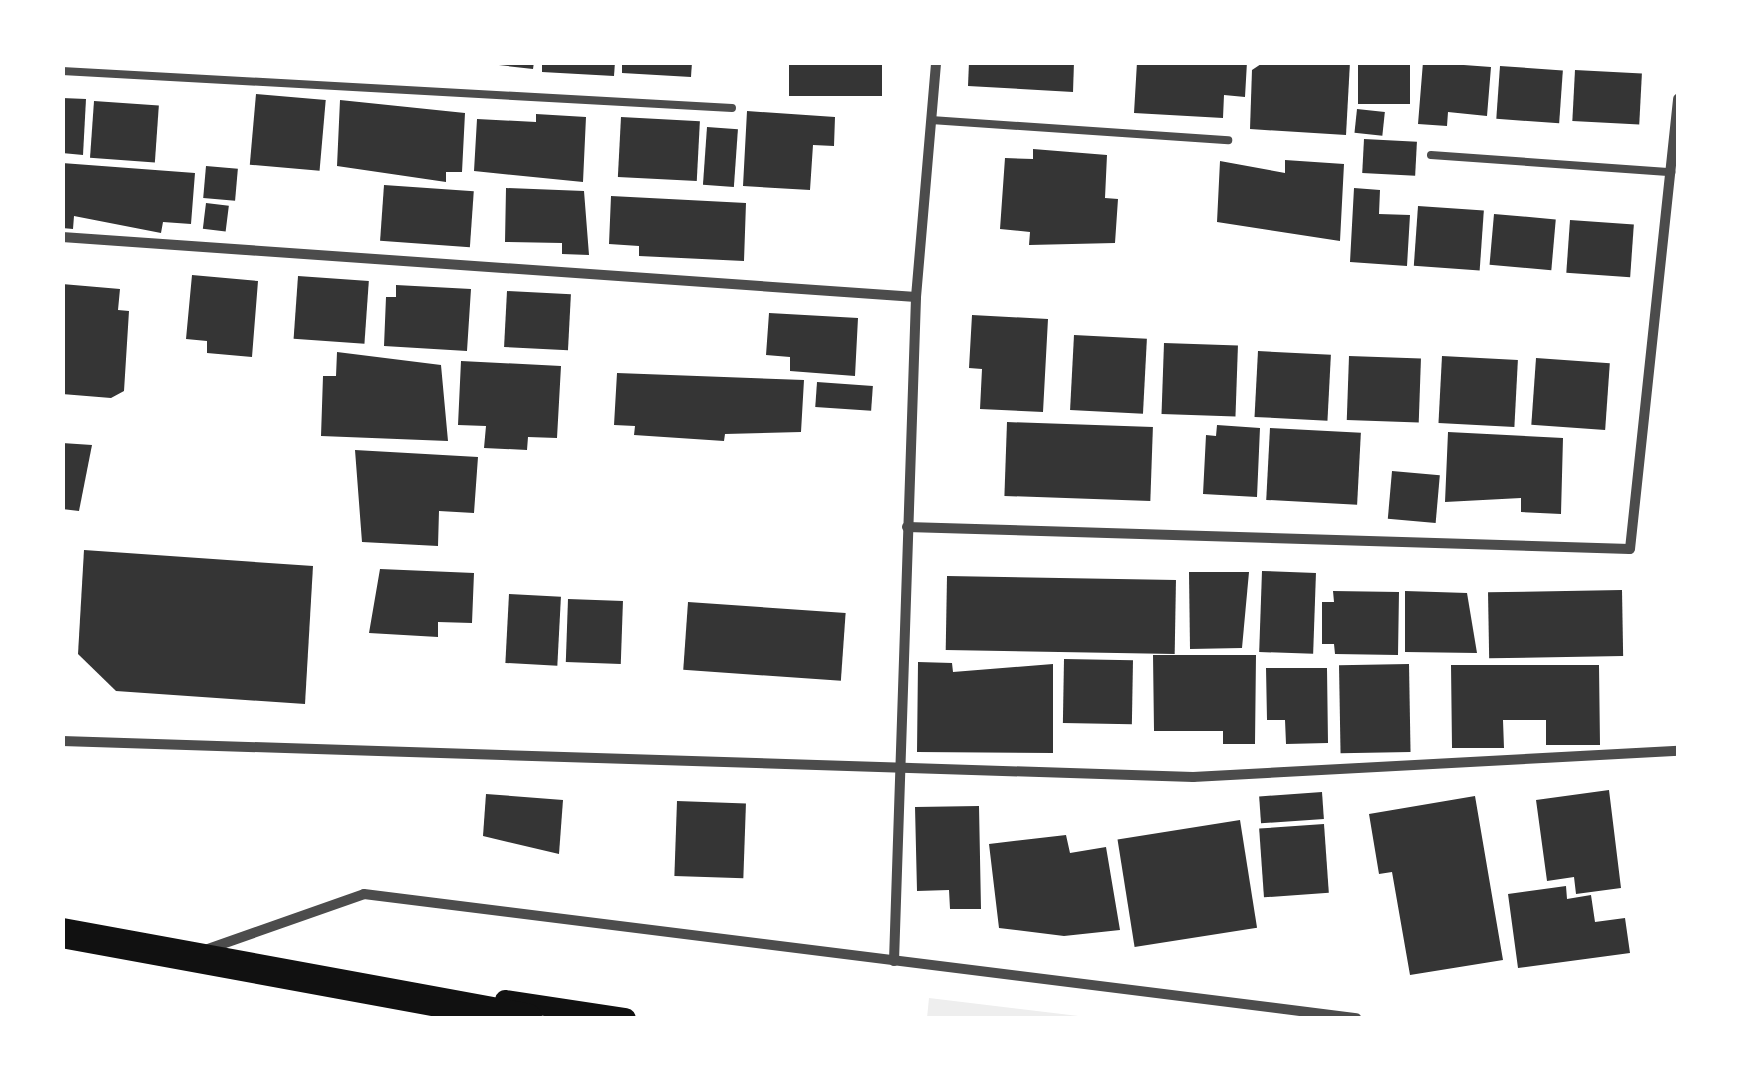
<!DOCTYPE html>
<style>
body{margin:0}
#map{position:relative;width:1741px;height:1081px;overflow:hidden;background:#fff;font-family:Montserrat,sans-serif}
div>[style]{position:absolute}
.green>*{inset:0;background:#eee}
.building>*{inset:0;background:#353535;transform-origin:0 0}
.service>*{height:8px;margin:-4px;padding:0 4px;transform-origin:4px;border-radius:4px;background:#4c4c4c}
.minor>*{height:10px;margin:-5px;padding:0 5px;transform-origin:5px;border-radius:5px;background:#4c4c4c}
.secondary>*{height:20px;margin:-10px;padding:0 10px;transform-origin:10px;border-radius:10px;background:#111}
.motorway>*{height:30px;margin:-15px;padding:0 15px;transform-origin:15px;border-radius:15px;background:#111}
span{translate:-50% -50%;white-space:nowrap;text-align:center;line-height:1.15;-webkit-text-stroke:8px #fff;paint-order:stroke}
.frame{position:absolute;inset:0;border:65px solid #fff;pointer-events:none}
</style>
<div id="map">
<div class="green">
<i style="clip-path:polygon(929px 998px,1095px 1018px,927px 1018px)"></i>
</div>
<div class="building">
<i style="clip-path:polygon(472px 62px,534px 62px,533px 69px)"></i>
<i style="clip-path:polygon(542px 62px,615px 62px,614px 76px,542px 72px)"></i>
<i style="clip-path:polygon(622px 62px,692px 62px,691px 77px,622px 73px)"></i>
<i style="left:789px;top:62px;width:93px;height:34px"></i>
<i style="clip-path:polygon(969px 62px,1074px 62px,1073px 92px,968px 86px)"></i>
<i style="clip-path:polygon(1137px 62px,1247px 62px,1245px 97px,1224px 95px,1223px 118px,1134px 113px)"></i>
<i style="clip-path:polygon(1264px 62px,1350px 62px,1346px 135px,1250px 129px,1252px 70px)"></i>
<i style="left:1358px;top:62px;width:52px;height:42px"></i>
<i style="clip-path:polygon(1423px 62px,1491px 67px,1487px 116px,1448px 112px,1447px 126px,1418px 124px)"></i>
<i style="left:1500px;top:66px;width:63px;height:53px;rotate:4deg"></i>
<i style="left:1575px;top:70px;width:67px;height:51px;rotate:3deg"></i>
<i style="left:256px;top:94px;width:70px;height:71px;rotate:5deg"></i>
<i style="clip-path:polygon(62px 98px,86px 99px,83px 155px,62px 153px)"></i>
<i style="clip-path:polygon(340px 100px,465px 113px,462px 172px,446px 172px,446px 182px,337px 166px)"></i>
<i style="left:94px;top:101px;width:65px;height:57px;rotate:4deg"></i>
<i style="left:1357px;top:109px;width:28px;height:24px;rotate:6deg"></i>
<i style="clip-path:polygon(747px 111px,835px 117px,834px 146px,813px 145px,810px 190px,743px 186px)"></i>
<i style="clip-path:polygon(536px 114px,586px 117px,583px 182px,474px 171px,477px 119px,536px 122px)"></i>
<i style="left:621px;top:117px;width:79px;height:60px;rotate:3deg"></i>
<i style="left:707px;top:127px;width:31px;height:58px;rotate:4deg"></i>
<i style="left:1364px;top:139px;width:53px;height:34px;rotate:3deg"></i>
<i style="clip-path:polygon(1033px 149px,1107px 155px,1105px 198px,1118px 199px,1115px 243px,1029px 245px,1030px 232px,1000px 229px,1005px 158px,1033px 159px)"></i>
<i style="clip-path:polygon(1285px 160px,1344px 164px,1340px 241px,1217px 222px,1220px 161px,1285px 173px)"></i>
<i style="clip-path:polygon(62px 163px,195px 173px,191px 224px,163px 222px,161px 233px,74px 216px,73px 229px,62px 228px)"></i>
<i style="left:206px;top:166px;width:32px;height:32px;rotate:5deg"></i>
<i style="left:384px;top:185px;width:90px;height:56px;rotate:4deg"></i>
<i style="clip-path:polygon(506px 188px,584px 191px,589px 255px,562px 254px,562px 243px,505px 242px)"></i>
<i style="clip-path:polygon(1354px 188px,1380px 190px,1379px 214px,1410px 215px,1407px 266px,1350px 262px)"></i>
<i style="clip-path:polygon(611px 196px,746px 203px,744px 261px,639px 256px,639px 246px,609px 244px)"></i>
<i style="left:206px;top:203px;width:23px;height:26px;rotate:7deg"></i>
<i style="left:1418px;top:206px;width:66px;height:60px;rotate:4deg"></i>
<i style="left:1494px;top:214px;width:62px;height:51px;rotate:5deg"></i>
<i style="left:1570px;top:220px;width:64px;height:53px;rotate:4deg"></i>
<i style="clip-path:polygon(192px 275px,258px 281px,252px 357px,207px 353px,207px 341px,186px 339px)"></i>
<i style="left:298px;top:276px;width:71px;height:63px;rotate:4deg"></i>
<i style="clip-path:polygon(62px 284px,120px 289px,118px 310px,129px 311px,124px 391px,111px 398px,62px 394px)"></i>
<i style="clip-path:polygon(396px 285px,471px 289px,467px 351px,384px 346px,386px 297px,396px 297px)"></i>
<i style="left:507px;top:291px;width:64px;height:56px;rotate:3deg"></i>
<i style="clip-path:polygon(769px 313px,858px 318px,855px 376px,790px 371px,790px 357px,766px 355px)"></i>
<i style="clip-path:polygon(972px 315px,1048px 319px,1043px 412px,980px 409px,982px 369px,969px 368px)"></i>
<i style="left:1074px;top:335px;width:73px;height:75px;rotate:3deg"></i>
<i style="left:1164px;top:343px;width:74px;height:71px;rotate:2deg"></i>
<i style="left:1258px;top:351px;width:73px;height:66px;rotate:3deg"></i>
<i style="clip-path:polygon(337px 352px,441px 365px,448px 441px,321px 436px,323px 376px,336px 376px)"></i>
<i style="left:1349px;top:356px;width:72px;height:64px;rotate:2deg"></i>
<i style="left:1442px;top:356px;width:76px;height:67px;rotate:3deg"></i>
<i style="left:1536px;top:358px;width:74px;height:67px;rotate:4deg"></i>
<i style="clip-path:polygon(461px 361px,561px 366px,557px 438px,528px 437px,527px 450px,484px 448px,486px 426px,458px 425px)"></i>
<i style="clip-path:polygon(617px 373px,804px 380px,801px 432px,725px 434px,724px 441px,634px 435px,635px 426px,614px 425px)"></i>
<i style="left:817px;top:382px;width:56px;height:25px;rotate:4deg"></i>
<i style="left:1007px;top:422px;width:146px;height:74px;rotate:2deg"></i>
<i style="clip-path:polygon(1217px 425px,1260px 428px,1257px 497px,1203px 494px,1206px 435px,1216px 436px)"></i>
<i style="left:1270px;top:428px;width:91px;height:72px;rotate:3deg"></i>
<i style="clip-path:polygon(1448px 432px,1563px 438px,1561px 514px,1521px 512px,1521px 498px,1445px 502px)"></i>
<i style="clip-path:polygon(62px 443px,92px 445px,79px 511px,62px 509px)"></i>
<i style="clip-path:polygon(355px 450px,478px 457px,474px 513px,439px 511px,438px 546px,362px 542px)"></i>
<i style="left:1392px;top:471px;width:48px;height:48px;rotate:5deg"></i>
<i style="clip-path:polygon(84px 550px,313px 566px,305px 704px,116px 691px,78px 654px)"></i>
<i style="clip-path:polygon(380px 569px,474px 573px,472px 623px,438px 622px,438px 637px,369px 633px)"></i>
<i style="left:1262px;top:571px;width:54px;height:81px;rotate:2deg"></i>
<i style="clip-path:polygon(1189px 572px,1249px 572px,1242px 648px,1190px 649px)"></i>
<i style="left:947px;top:576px;width:229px;height:74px;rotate:1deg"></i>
<i style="left:1622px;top:590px;width:66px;height:134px;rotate:89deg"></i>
<i style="clip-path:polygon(1333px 591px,1399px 592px,1398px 655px,1335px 654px,1334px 644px,1322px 644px,1322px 602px,1334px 602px)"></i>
<i style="clip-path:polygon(1405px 591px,1467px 593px,1477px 653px,1405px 652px)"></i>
<i style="left:509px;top:594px;width:52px;height:69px;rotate:3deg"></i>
<i style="left:568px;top:599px;width:55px;height:63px;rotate:2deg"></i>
<i style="left:688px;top:602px;width:158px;height:68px;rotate:4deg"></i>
<i style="clip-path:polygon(1153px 655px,1256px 655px,1255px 744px,1223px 744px,1223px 731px,1154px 731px)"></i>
<i style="left:1064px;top:659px;width:69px;height:64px;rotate:1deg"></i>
<i style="clip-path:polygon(918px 662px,952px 663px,953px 672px,1053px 664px,1053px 753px,917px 752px)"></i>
<i style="left:1409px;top:664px;width:88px;height:70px;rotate:89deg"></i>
<i style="clip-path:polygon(1451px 665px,1599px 665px,1600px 745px,1546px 745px,1546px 720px,1503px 720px,1504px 748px,1452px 748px)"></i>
<i style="clip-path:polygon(1266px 668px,1327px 668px,1328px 743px,1286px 744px,1285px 720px,1267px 720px)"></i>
<i style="clip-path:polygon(1609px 790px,1621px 888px,1576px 894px,1574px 877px,1547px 881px,1536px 800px)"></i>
<i style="left:1322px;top:792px;width:27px;height:63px;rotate:86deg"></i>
<i style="clip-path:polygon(486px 794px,563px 800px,559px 854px,483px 836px)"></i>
<i style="clip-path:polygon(1475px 796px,1503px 960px,1410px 975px,1392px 872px,1379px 874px,1369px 814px)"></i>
<i style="left:677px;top:801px;width:69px;height:75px;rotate:2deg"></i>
<i style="clip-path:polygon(979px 806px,981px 909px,950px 909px,949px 890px,917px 891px,915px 807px)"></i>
<i style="left:1240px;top:820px;width:109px;height:124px;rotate:81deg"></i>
<i style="left:1324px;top:824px;width:69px;height:65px;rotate:86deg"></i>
<i style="clip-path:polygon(1066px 835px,1070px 853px,1106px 847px,1120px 930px,1064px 936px,999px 928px,989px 844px)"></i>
<i style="clip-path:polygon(1566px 886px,1567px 899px,1591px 895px,1595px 922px,1625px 918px,1630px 953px,1518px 968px,1508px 894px)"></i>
</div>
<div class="service">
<i style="left:62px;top:71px;width:671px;rotate:3.16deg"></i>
<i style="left:931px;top:120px;width:298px;rotate:3.9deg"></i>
<i style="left:1431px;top:155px;width:241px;rotate:4.1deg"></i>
</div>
<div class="minor">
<i style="left:62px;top:237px;width:856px;rotate:4.02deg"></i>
<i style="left:907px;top:527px;width:723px;rotate:1.74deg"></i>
<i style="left:1630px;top:549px;width:453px;rotate:-83.9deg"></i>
<i style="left:62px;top:741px;width:1132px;rotate:1.82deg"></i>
<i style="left:1193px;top:777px;width:486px;rotate:-3.1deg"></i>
<i style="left:208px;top:949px;width:165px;rotate:-19.4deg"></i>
<i style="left:364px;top:894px;width:1000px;rotate:7.13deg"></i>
<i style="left:894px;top:961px;width:664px;rotate:-88.1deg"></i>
<i style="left:916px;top:297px;width:236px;rotate:-85.1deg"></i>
</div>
<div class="secondary">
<i style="left:505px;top:1000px;width:122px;rotate:8.5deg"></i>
</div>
<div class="motorway">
<i style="left:62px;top:933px;width:473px;rotate:10.4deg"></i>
</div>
<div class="frame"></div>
</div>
